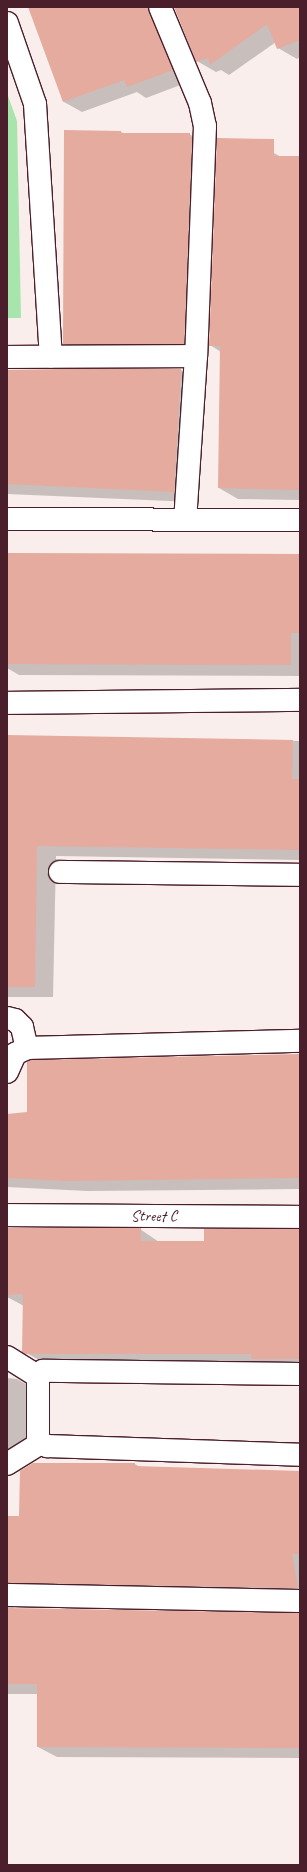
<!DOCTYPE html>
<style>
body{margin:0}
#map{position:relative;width:307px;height:1872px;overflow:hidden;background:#faeeec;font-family:Caveat,sans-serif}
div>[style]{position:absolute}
.green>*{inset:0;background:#a7e5ac}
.shadow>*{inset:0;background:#0003}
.building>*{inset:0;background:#e4ab9e}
.roads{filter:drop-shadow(1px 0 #4a1f2b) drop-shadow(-1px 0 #4a1f2b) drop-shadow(0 1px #4a1f2b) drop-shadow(0 -1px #4a1f2b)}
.minor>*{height:22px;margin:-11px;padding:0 11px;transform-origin:11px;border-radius:11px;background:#fff}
span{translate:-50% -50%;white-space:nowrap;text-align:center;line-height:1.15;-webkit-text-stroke:3.5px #fff;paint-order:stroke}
.street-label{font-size:16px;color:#4a1f2b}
.frame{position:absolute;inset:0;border:8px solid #4a1f2b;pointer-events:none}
</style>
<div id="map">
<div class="green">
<i style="clip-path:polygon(7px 93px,17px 121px,21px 318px,7px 318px)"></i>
</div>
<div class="shadow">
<i style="clip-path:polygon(29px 7px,173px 7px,168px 10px,191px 81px,146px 98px,137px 92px,82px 112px,64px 102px)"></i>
<i style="clip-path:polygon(175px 7px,300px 7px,300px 57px,297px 59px,278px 48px,276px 42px,229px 75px,221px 70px,216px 72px,197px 61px)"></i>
<i style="clip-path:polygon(121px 132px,125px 134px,189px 134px,207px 144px,202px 353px,82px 354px,64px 344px)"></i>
<i style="clip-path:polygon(274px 153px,281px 157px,300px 157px,300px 500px,238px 499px,219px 488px,221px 352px,210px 345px)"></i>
<i style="clip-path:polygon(181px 370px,200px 380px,193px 502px,7px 494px,7px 371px)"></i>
<i style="clip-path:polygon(7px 554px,300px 555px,300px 676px,19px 675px,7px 668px)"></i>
<i style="clip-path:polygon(7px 736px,300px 741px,300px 860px,56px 856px,53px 997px,7px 997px)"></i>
<i style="clip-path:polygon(300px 1055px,300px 1204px,299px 1189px,87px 1191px,7px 1187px,7px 1115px,28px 1113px)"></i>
<i style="clip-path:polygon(7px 1228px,140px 1229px,159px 1242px,205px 1242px,300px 1230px,300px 1369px,46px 1364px,23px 1351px,24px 1306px,7px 1297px)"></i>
<i style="clip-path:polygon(7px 1378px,17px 1379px,44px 1395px,41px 1450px,7px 1461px)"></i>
<i style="clip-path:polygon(33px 1464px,135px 1464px,140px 1467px,300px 1472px,300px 1598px,15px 1599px,13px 1606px,14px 1609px,300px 1614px,300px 1758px,57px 1757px,38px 1747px,38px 1694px,7px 1694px,7px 1517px,20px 1517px)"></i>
</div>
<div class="building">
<i style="clip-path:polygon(28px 7px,148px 7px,173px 70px,127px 87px,124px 80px,63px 102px)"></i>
<i style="clip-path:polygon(174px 7px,300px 7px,300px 40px,277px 49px,267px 24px,210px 65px,208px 58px,196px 62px)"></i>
<i style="clip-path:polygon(64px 130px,121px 131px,121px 133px,190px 133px,190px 137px,192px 137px,184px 344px,63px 344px)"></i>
<i style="clip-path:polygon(217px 138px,274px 139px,274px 156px,300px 156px,300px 490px,218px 488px,220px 346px,209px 346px)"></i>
<i style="clip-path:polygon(62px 369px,181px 369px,174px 492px,7px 484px,7px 370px)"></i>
<i style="clip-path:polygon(7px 553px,300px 554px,300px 633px,291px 633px,291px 665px,7px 664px)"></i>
<i style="clip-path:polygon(7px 735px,293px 740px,292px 779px,300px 779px,300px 850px,37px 846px,35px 987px,7px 987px)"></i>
<i style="clip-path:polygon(300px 1054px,300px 1178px,67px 1181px,7px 1178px,7px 1114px,27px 1112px,27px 1062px,30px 1060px)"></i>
<i style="clip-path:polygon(7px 1228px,141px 1228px,141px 1241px,204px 1241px,204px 1229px,300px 1229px,300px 1359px,251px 1359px,251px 1354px,26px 1354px,22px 1352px,23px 1294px,7px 1295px)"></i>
<i style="clip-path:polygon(33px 1463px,135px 1463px,135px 1466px,300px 1471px,300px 1554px,292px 1554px,298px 1588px,7px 1583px,7px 1516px,19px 1516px,20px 1471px)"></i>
<i style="clip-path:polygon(7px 1608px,300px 1613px,300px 1748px,37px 1747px,37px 1684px,7px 1684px)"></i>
</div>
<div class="roads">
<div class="minor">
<i style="left:160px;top:7px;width:104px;rotate:67.4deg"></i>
<i style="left:200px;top:103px;width:24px;rotate:78deg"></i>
<i style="left:205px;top:126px;width:230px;rotate:92.2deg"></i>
<i style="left:196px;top:356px;width:164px;rotate:93.8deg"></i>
<i style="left:7px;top:23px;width:86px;rotate:70.9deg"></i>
<i style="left:35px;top:104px;width:253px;rotate:86.4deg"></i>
<i style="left:7px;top:357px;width:189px;rotate:-0.3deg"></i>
<i style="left:7px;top:519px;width:293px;rotate:0.2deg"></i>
<i style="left:7px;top:703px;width:293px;rotate:-0.6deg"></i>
<i style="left:60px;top:872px;width:240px;rotate:0.7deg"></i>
<i style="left:7px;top:1018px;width:8px;rotate:14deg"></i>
<i style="left:15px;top:1020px;width:10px;rotate:45deg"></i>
<i style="left:22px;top:1027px;width:22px;rotate:77deg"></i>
<i style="left:7px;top:1072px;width:20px;rotate:-66deg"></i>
<i style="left:15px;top:1054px;width:13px;rotate:-27deg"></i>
<i style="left:27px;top:1048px;width:273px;rotate:-1.5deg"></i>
<i style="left:7px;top:1215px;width:293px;rotate:0.4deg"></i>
<i style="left:7px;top:1357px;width:36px;rotate:32deg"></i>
<i style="left:300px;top:1374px;width:257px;rotate:-179.3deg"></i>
<i style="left:43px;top:1371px;width:7px;rotate:135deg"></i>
<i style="left:38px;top:1376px;width:61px;rotate:90deg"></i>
<i style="left:38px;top:1437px;width:7px;rotate:63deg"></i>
<i style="left:41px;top:1443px;width:7px;rotate:27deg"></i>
<i style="left:47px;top:1446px;width:253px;rotate:2deg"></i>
<i style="left:7px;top:1464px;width:40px;rotate:-32deg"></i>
<i style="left:7px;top:1595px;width:293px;rotate:1.2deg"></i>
</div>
</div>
<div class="street-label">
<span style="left:154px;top:1216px">Street C</span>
</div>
<div class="frame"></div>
</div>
